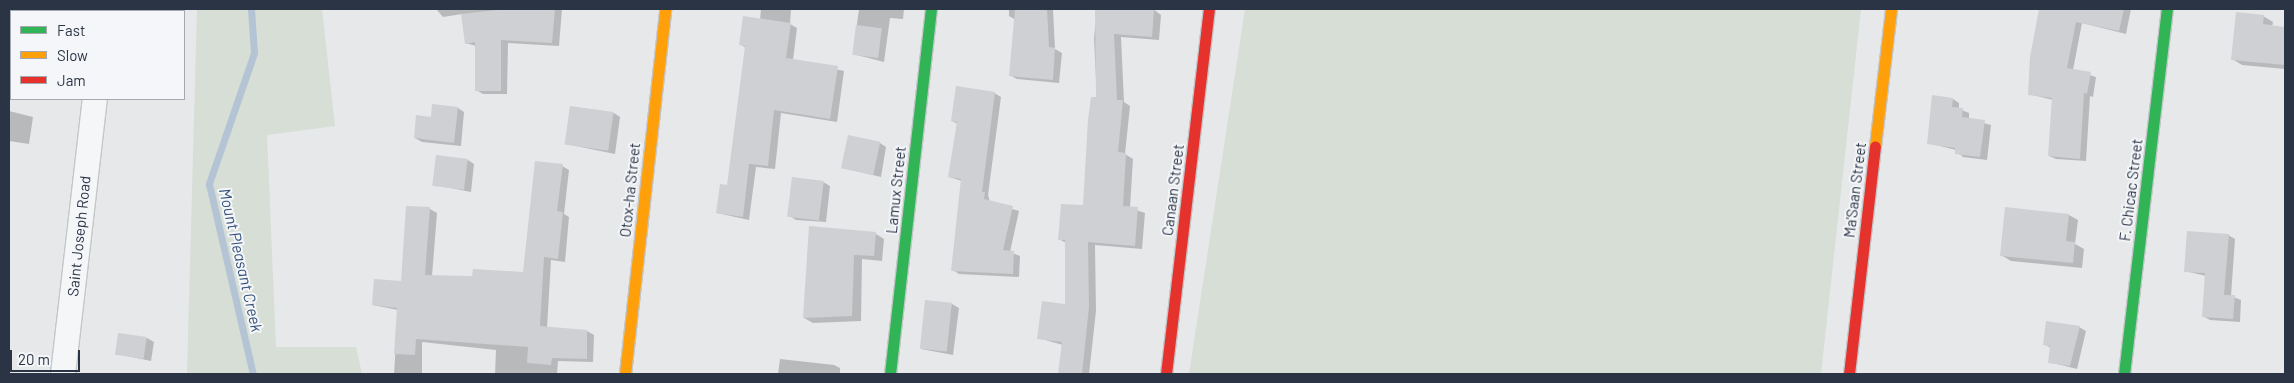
<!DOCTYPE html>
<style>
body{margin:0}
#map{position:relative;width:2294px;height:383px;overflow:hidden;background:#e6e8ea;font-family:Barlow,sans-serif}
div>[style]{position:absolute}
.green>*{inset:0;background:#d6ded6}
.shadow>*{inset:0;background:#0003;transform-origin:0 0}
.stream>*{height:7px;margin:-3.5px;padding:0 3.5px;transform-origin:3.5px;border-radius:3.5px;background:#b4c4d5}
.building>*{inset:0;background:#ced0d3;transform-origin:0 0}
.roads{filter:drop-shadow(1px 0 #c4c6c8) drop-shadow(-1px 0 #c4c6c8) drop-shadow(0 1px #c4c6c8) drop-shadow(0 -1px #c4c6c8)}
.street>*{height:24px;margin:-12px;padding:0 12px;transform-origin:12px;border-radius:12px;background:#f5f6f7}
.fast>*{height:11px;margin:-5.5px;padding:0 5.5px;transform-origin:5.5px;border-radius:5.5px;background:#30b455}
.slow>*{height:11px;margin:-5.5px;padding:0 5.5px;transform-origin:5.5px;border-radius:5.5px;background:#ff9f0a}
.jam>*{height:11px;margin:-5.5px;padding:0 5.5px;transform-origin:5.5px;border-radius:5.5px;background:#e5322d}
span{translate:-50% -50%;white-space:nowrap;text-align:center;line-height:1.15;-webkit-text-stroke:4px #f4f6f9;paint-order:stroke}
.street-label{font-size:15px;color:#2b3445}
.water-label{font-size:16px;color:#34527a;font-style:italic}
.frame{position:absolute;inset:0;border:10px solid #2b3445;pointer-events:none}
.legend{position:absolute;left:10px;top:10px;width:175px;height:90px;box-sizing:border-box;background:#f4f6f9;border:1px solid #a4a8b1;margin:0;padding:6px 9px;list-style:none;font-size:15px;color:#2b3445}
.legend li{display:flex;align-items:center;gap:10px;height:25px}
.legend b{width:25px;border:1px solid #a4a8b1}
.scale{position:absolute;left:10px;top:350px;width:70px;height:22px;box-sizing:border-box;border:2px solid #2b3445;border-top:0;padding-left:6px;font-size:15px;line-height:18px;white-space:nowrap;color:#2b3445;-webkit-text-stroke:4px #f4f6f9;paint-order:stroke}
</style>
<div id="map">
<div class="green">
<i style="clip-path:polygon(197px 9px,322px 9px,335px 126px,267px 135px,276px 347px,356px 347px,362px 374px,187px 374px)"></i>
<i style="clip-path:polygon(1245px 9px,1861px 9px,1821px 374px,1189px 374px)"></i>
</div>
<div class="shadow">
<i style="clip-path:polygon(436px 9px,562px 9px,559px 46px,508px 43px,507px 94px,483px 94px,476px 90px,476px 46px,466px 43px,462px 14px,443px 17px)"></i>
<i style="clip-path:polygon(761px 9px,791px 9px,790px 24px,797px 28px,793px 60px,844px 71px,837px 122px,781px 113px,775px 169px,756px 167px,749px 220px,717px 213px,728px 186px,746px 48px,740px 44px,760px 20px)"></i>
<i style="clip-path:polygon(859px 9px,904px 9px,903px 19px,890px 18px,884px 62px,853px 54px)"></i>
<i style="clip-path:polygon(1009px 9px,1053px 9px,1055px 49px,1062px 53px,1059px 83px,1017px 79px,1010px 75px,1016px 20px,1009px 16px)"></i>
<i style="clip-path:polygon(1097px 9px,1153px 9px,1161px 15px,1159px 40px,1121px 37px,1124px 102px,1130px 106px,1125px 154px,1133px 159px,1130px 208px,1145px 213px,1142px 249px,1095px 245px,1096px 311px,1089px 374px,1059px 374px,1063px 345px,1038px 338px,1066px 305px,1066px 243px,1059px 239px,1084px 207px,1097px 99px,1094px 38px)"></i>
<i style="clip-path:polygon(2040px 9px,2057px 9px,2082px 15px,2084px 9px,2131px 9px,2126px 34px,2082px 23px,2073px 70px,2096px 77px,2093px 97px,2090px 96px,2086px 161px,2056px 159px,2049px 156px,2053px 100px,2029px 94px,2031px 57px)"></i>
<i style="clip-path:polygon(2263px 16px,2273px 22px,2272px 27px,2285px 28px,2285px 69px,2242px 65px,2232px 59px)"></i>
<i style="left:9px;top:22px;width:2px;height:37px;rotate:27deg"></i>
<i style="clip-path:polygon(994px 93px,1001px 97px,988px 195px,990px 202px,1019px 211px,1010px 252px,1020px 256px,1019px 277px,959px 274px,953px 270px,962px 181px,949px 177px,958px 124px,952px 121px)"></i>
<i style="clip-path:polygon(1953px 99px,1959px 103px,1959px 109px,1969px 113px,1969px 119px,1991px 125px,1987px 160px,1963px 157px,1956px 150px,1928px 143px)"></i>
<i style="clip-path:polygon(458px 108px,464px 112px,461px 146px,422px 142px,415px 138px,432px 118px)"></i>
<i style="clip-path:polygon(9px 111px,33px 117px,29px 144px,9px 141px)"></i>
<i style="clip-path:polygon(614px 113px,620px 117px,615px 154px,566px 144px)"></i>
<i style="clip-path:polygon(880px 143px,886px 147px,881px 177px,843px 168px)"></i>
<i style="clip-path:polygon(468px 160px,474px 164px,471px 192px,435px 185px)"></i>
<i style="clip-path:polygon(562px 166px,569px 170px,564px 214px,569px 217px,565px 262px,551px 260px,547px 328px,587px 331px,594px 335px,593px 362px,558px 361px,557px 374px,495px 374px,496px 350px,422px 342px,422px 374px,394px 374px,398px 310px,373px 305px,402px 282px,407px 207px,430px 209px,437px 213px,432px 276px,473px 278px,524px 273px)"></i>
<i style="clip-path:polygon(823px 182px,830px 186px,826px 222px,796px 220px,790px 216px)"></i>
<i style="clip-path:polygon(2069px 215px,2078px 220px,2075px 244px,2084px 249px,2082px 268px,2011px 261px,2001px 255px)"></i>
<i style="clip-path:polygon(810px 228px,876px 234px,884px 239px,882px 261px,862px 259px,861px 321px,813px 323px,804px 318px)"></i>
<i style="clip-path:polygon(2228px 235px,2235px 239px,2231px 296px,2241px 300px,2240px 322px,2210px 320px,2203px 316px,2206px 276px,2185px 271px)"></i>
<i style="clip-path:polygon(952px 304px,959px 308px,953px 355px,921px 349px)"></i>
<i style="clip-path:polygon(2079px 327px,2086px 331px,2077px 369px,2049px 362px,2051px 348px,2044px 344px)"></i>
<i style="clip-path:polygon(147px 338px,154px 342px,151px 361px,117px 354px)"></i>
<i style="clip-path:polygon(780px 359px,834px 365px,840px 368px,840px 374px,778px 374px)"></i>
</div>
<div class="stream">
<i style="left:251px;top:9px;width:44px;rotate:86.1deg"></i>
<i style="left:254px;top:53px;width:139px;rotate:109deg"></i>
<i style="left:209px;top:184px;width:195px;rotate:77deg"></i>
</div>
<div class="building">
<i style="clip-path:polygon(506px 9px,555px 9px,552px 43px,501px 40px,501px 91px,475px 91px,475px 42px,465px 44px,461px 14px)"></i>
<i style="clip-path:polygon(1015px 9px,1047px 9px,1049px 47px,1055px 48px,1053px 80px,1009px 76px)"></i>
<i style="clip-path:polygon(1095px 9px,1154px 10px,1152px 37px,1114px 34px,1117px 100px,1123px 100px,1118px 152px,1126px 153px,1123px 206px,1138px 207px,1135px 246px,1088px 242px,1089px 307px,1082px 374px,1058px 374px,1062px 342px,1037px 339px,1042px 301px,1065px 304px,1065px 240px,1058px 240px,1061px 204px,1083px 205px,1088px 120px,1091px 97px,1096px 97px)"></i>
<i style="clip-path:polygon(2039px 9px,2124px 9px,2119px 31px,2076px 22px,2067px 68px,2091px 72px,2087px 94px,2084px 93px,2080px 159px,2048px 156px,2052px 98px,2028px 95px,2030px 57px)"></i>
<i style="clip-path:polygon(2236px 12px,2264px 15px,2263px 24px,2285px 27px,2285px 65px,2231px 60px)"></i>
<i style="clip-path:polygon(743px 16px,791px 23px,786px 58px,838px 66px,830px 119px,774px 110px,768px 166px,749px 164px,743px 217px,716px 213px,720px 184px,727px 185px,745px 46px,739px 45px)"></i>
<i style="left:856px;top:25px;width:26px;height:30px;rotate:7deg"></i>
<i style="clip-path:polygon(956px 86px,995px 92px,982px 192px,985px 192px,984px 199px,1013px 206px,1003px 250px,1014px 251px,1013px 274px,951px 271px,961px 179px,948px 177px,957px 122px,951px 121px)"></i>
<i style="clip-path:polygon(1932px 95px,1953px 98px,1952px 107px,1963px 108px,1962px 117px,1985px 120px,1980px 157px,1955px 154px,1955px 148px,1927px 144px)"></i>
<i style="clip-path:polygon(432px 104px,458px 107px,454px 143px,414px 138px,416px 115px,431px 117px)"></i>
<i style="left:570px;top:106px;width:44px;height:39px;rotate:8deg"></i>
<i style="left:848px;top:135px;width:33px;height:34px;rotate:12deg"></i>
<i style="left:436px;top:155px;width:32px;height:31px;rotate:7deg"></i>
<i style="clip-path:polygon(535px 161px,563px 164px,557px 211px,563px 212px,558px 259px,544px 257px,540px 326px,587px 330px,587px 359px,552px 358px,551px 365px,527px 363px,528px 347px,416px 339px,415px 355px,394px 354px,397px 308px,372px 305px,374px 279px,401px 281px,406px 206px,430px 207px,425px 275px,472px 276px,473px 269px,523px 272px)"></i>
<i style="left:792px;top:177px;width:32px;height:40px;rotate:7deg"></i>
<i style="clip-path:polygon(2005px 207px,2069px 214px,2066px 241px,2075px 242px,2073px 263px,2000px 256px)"></i>
<i style="clip-path:polygon(809px 226px,876px 232px,874px 256px,854px 255px,852px 316px,803px 318px)"></i>
<i style="clip-path:polygon(2187px 231px,2229px 234px,2224px 295px,2235px 295px,2233px 319px,2202px 317px,2205px 273px,2184px 272px)"></i>
<i style="left:925px;top:300px;width:27px;height:49px;rotate:6deg"></i>
<i style="clip-path:polygon(2046px 321px,2080px 326px,2070px 366px,2048px 363px,2050px 346px,2043px 345px)"></i>
<i style="left:118px;top:333px;width:29px;height:22px;rotate:8deg"></i>
</div>
<div class="roads">
<div class="street">
<i style="left:105px;top:11px;width:2px;rotate:-90deg"></i>
<i style="left:63px;top:374px;width:277px;rotate:-83.4deg"></i>
</div>
<div class="fast">
<i style="left:890px;top:374px;width:367px;rotate:-83.6deg"></i>
<i style="left:2124px;top:374px;width:368px;rotate:-83.3deg"></i>
</div>
<div class="slow">
<i style="left:1875px;top:146px;width:138px;rotate:-83.3deg"></i>
<i style="left:625px;top:374px;width:367px;rotate:-83.7deg"></i>
</div>
<div class="jam">
<i style="left:1166px;top:374px;width:368px;rotate:-83.3deg"></i>
<i style="left:1849px;top:374px;width:229px;rotate:-83.5deg"></i>
</div>
</div>
<div class="street-label">
<span style="left:630px;top:190px;rotate:-84deg">Otox-ha Street</span>
<span style="left:896px;top:190px;rotate:-84deg">Lamux Street</span>
<span style="left:1173px;top:190px;rotate:-83deg">Canaan Street</span>
<span style="left:1855px;top:190px;rotate:-83deg">Ma'Saan Street</span>
<span style="left:2131px;top:190px;rotate:-83deg">F. Chicac Street</span>
<span style="left:79px;top:236px;rotate:-84deg">Saint Joseph Road</span>
</div>
<div class="water-label">
<span style="left:241px;top:260px;rotate:77deg">Mount Pleasant Creek</span>
</div>
<div class="frame"></div>
<ul class="legend">
<li><b style="height:6px;background:#30b455"></b>Fast</li>
<li><b style="height:6px;background:#ff9f0a"></b>Slow</li>
<li><b style="height:6px;background:#e5322d"></b>Jam</li>
</ul>
<div class="scale">20 m</div>
</div>
